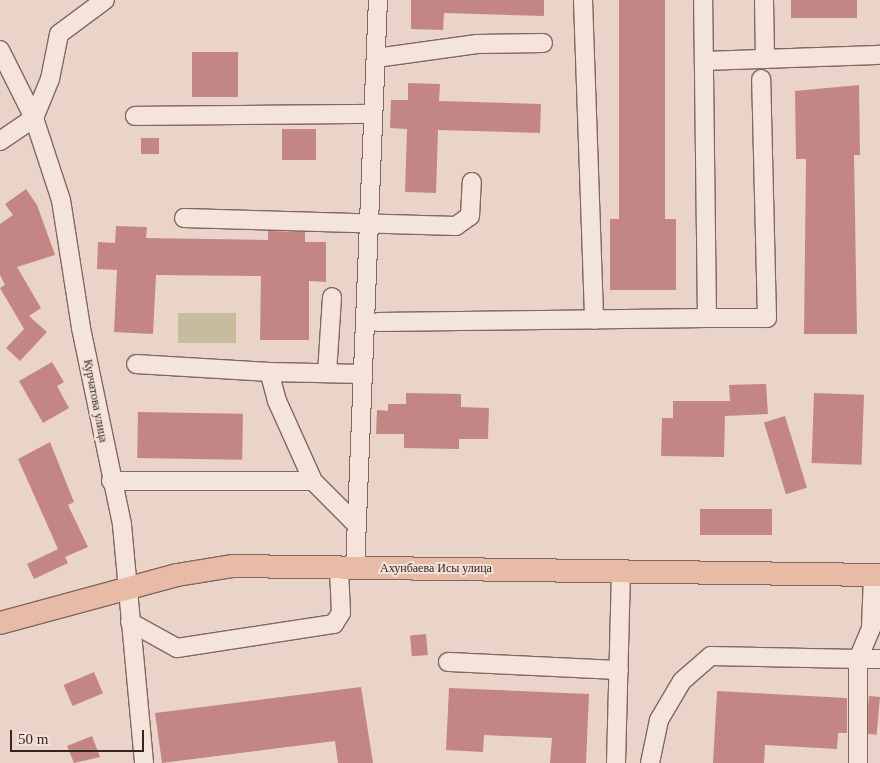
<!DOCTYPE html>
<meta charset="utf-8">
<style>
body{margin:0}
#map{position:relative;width:880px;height:763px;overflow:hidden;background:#ead4c9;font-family:Georgia,serif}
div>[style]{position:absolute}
.green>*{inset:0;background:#c7bc9e;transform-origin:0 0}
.building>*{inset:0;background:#c38684;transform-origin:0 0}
.roads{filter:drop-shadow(1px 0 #846660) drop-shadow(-1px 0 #846660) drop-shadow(0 1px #846660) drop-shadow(0 -1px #846660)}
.minor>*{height:18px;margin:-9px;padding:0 9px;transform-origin:9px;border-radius:9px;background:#f5e4dc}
.major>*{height:22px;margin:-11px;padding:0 11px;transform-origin:11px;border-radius:11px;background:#e8bba6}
span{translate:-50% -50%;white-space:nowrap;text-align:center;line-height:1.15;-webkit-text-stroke:4px #f2e1d8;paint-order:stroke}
.street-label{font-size:12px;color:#362422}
.scale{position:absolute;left:10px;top:730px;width:134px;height:22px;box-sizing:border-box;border:2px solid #362422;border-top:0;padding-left:6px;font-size:15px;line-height:18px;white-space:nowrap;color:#362422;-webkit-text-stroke:4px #f2e1d8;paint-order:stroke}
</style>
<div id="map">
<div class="green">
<i style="left:236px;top:313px;width:30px;height:58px;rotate:90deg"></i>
</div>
<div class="building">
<i style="clip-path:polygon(411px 0,544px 0,544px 16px,444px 13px,443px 30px,411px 29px)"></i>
<i style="clip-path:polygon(619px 0,665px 0,665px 219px,676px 219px,676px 290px,610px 290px,610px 219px,619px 219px)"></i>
<i style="left:791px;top:0;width:66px;height:18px"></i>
<i style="left:192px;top:52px;width:46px;height:45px"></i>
<i style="clip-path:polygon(408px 83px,440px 84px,439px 101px,541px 104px,540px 133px,438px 130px,436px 193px,405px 192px,407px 129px,390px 128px,391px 100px,408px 100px)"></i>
<i style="clip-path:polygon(859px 85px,860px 155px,854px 155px,857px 334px,804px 334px,806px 159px,796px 159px,795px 91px)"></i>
<i style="left:282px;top:129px;width:34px;height:31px"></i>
<i style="left:159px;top:138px;width:16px;height:18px;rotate:90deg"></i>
<i style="clip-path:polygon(26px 189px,37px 205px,55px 255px,17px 267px,41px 308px,29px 316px,47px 332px,20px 361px,6px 348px,24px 329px,0 288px,5px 285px,0 275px,0 224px,13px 215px,5px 204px)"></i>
<i style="clip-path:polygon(116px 226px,147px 227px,146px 238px,268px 240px,268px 231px,305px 232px,305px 242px,326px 242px,326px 282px,309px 281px,309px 340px,260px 340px,261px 276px,156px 275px,153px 334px,114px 332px,117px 270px,97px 269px,98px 242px,115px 243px)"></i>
<i style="clip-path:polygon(52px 362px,64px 382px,57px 386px,69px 408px,43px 423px,19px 381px)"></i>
<i style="clip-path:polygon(766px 384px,768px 414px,725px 416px,724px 457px,661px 456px,662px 418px,673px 418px,673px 401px,730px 401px,729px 385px)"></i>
<i style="clip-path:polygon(406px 393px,461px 394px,461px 407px,489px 408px,488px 439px,459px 439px,459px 449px,404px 448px,404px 434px,376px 434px,377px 410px,388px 411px,388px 404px,406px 404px)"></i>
<i style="left:814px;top:393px;width:50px;height:70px;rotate:2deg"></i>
<i style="left:138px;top:412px;width:105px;height:46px;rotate:1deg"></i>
<i style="left:785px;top:416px;width:75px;height:22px;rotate:73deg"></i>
<i style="clip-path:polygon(50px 442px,74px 502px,68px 505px,88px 547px,65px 557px,68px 563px,34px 579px,27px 564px,58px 549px,18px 459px)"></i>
<i style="left:772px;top:509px;width:26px;height:72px;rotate:90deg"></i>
<i style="left:426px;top:634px;width:21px;height:16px;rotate:85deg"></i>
<i style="left:94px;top:672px;width:23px;height:33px;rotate:67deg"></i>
<i style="clip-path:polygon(361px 687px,373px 763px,338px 763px,335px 741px,162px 763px,155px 713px)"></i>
<i style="clip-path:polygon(449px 688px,589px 694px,586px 763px,550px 763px,552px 738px,484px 735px,483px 752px,446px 750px)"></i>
<i style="clip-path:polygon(717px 691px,847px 698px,847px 733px,838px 733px,837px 749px,765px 745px,764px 763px,713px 763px)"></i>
<i style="left:869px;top:696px;width:11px;height:38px;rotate:5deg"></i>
<i style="clip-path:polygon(92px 736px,100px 757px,74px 763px,67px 746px)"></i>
</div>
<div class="roads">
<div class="minor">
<i style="left:583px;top:0;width:320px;rotate:88deg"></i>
<i style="left:764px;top:0;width:59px;rotate:89deg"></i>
<i style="left:0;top:50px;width:76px;rotate:63.4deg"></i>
<i style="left:34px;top:118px;width:86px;rotate:71.8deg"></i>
<i style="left:61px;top:200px;width:130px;rotate:81.1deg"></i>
<i style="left:81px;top:328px;width:201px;rotate:78.2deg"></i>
<i style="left:122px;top:525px;width:239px;rotate:84.7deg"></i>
<i style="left:376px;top:58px;width:102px;rotate:-7.9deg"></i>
<i style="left:477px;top:44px;width:66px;rotate:-0.9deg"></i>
<i style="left:704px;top:61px;width:176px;rotate:-2deg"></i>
<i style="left:135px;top:116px;width:238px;rotate:-0.5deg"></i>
<i style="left:0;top:141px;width:41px;rotate:-34.1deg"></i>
<i style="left:34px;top:118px;width:42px;rotate:-67.7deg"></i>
<i style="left:50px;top:79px;width:46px;rotate:-78.7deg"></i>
<i style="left:59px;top:34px;width:57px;rotate:-36.5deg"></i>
<i style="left:184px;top:218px;width:272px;rotate:1.7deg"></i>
<i style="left:456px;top:226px;width:17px;rotate:-36deg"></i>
<i style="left:470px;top:216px;width:34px;rotate:-87deg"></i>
<i style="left:707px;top:318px;width:60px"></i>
<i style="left:767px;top:318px;width:239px;rotate:-91.4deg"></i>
<i style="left:378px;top:322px;width:329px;rotate:-0.7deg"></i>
<i style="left:707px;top:318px;width:318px;rotate:-90.7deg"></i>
<i style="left:269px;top:372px;width:94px;rotate:1.2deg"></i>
<i style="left:327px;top:373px;width:76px;rotate:-86.2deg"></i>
<i style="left:111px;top:481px;width:202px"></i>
<i style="left:313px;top:481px;width:88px;rotate:-114.2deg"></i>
<i style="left:277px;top:401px;width:30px;rotate:-105deg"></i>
<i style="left:269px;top:372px;width:133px;rotate:-176.6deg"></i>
<i style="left:313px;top:481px;width:58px;rotate:45deg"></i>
<i style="left:355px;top:569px;width:569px;rotate:-87.69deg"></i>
<i style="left:130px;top:622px;width:54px;rotate:29deg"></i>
<i style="left:177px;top:648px;width:159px;rotate:-8.7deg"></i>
<i style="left:334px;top:624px;width:13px;rotate:-58deg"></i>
<i style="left:341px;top:613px;width:44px;rotate:-92.6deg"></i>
<i style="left:448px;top:662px;width:171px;rotate:2.7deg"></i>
<i style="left:616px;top:763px;width:192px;rotate:-88.5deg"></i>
<i style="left:650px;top:763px;width:44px;rotate:-78.2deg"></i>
<i style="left:659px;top:720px;width:45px;rotate:-59.5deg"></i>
<i style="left:682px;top:681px;width:38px;rotate:-41deg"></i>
<i style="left:711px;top:656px;width:147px;rotate:1.2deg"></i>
<i style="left:858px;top:659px;width:34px;rotate:-67deg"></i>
<i style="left:871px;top:628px;width:53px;rotate:-87.8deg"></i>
<i style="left:858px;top:763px;width:104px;rotate:-90deg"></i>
<i style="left:858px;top:659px;width:22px"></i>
</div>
<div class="major">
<i style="left:0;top:623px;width:183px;rotate:-15.2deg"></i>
<i style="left:177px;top:575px;width:57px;rotate:-9.1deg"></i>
<i style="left:233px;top:566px;width:647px;rotate:0.8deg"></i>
</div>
</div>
<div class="street-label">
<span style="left:95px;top:401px;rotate:79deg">Курчатова улица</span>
<span style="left:436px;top:569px">Ахунбаева Исы улица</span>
</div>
<div class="scale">50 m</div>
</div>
